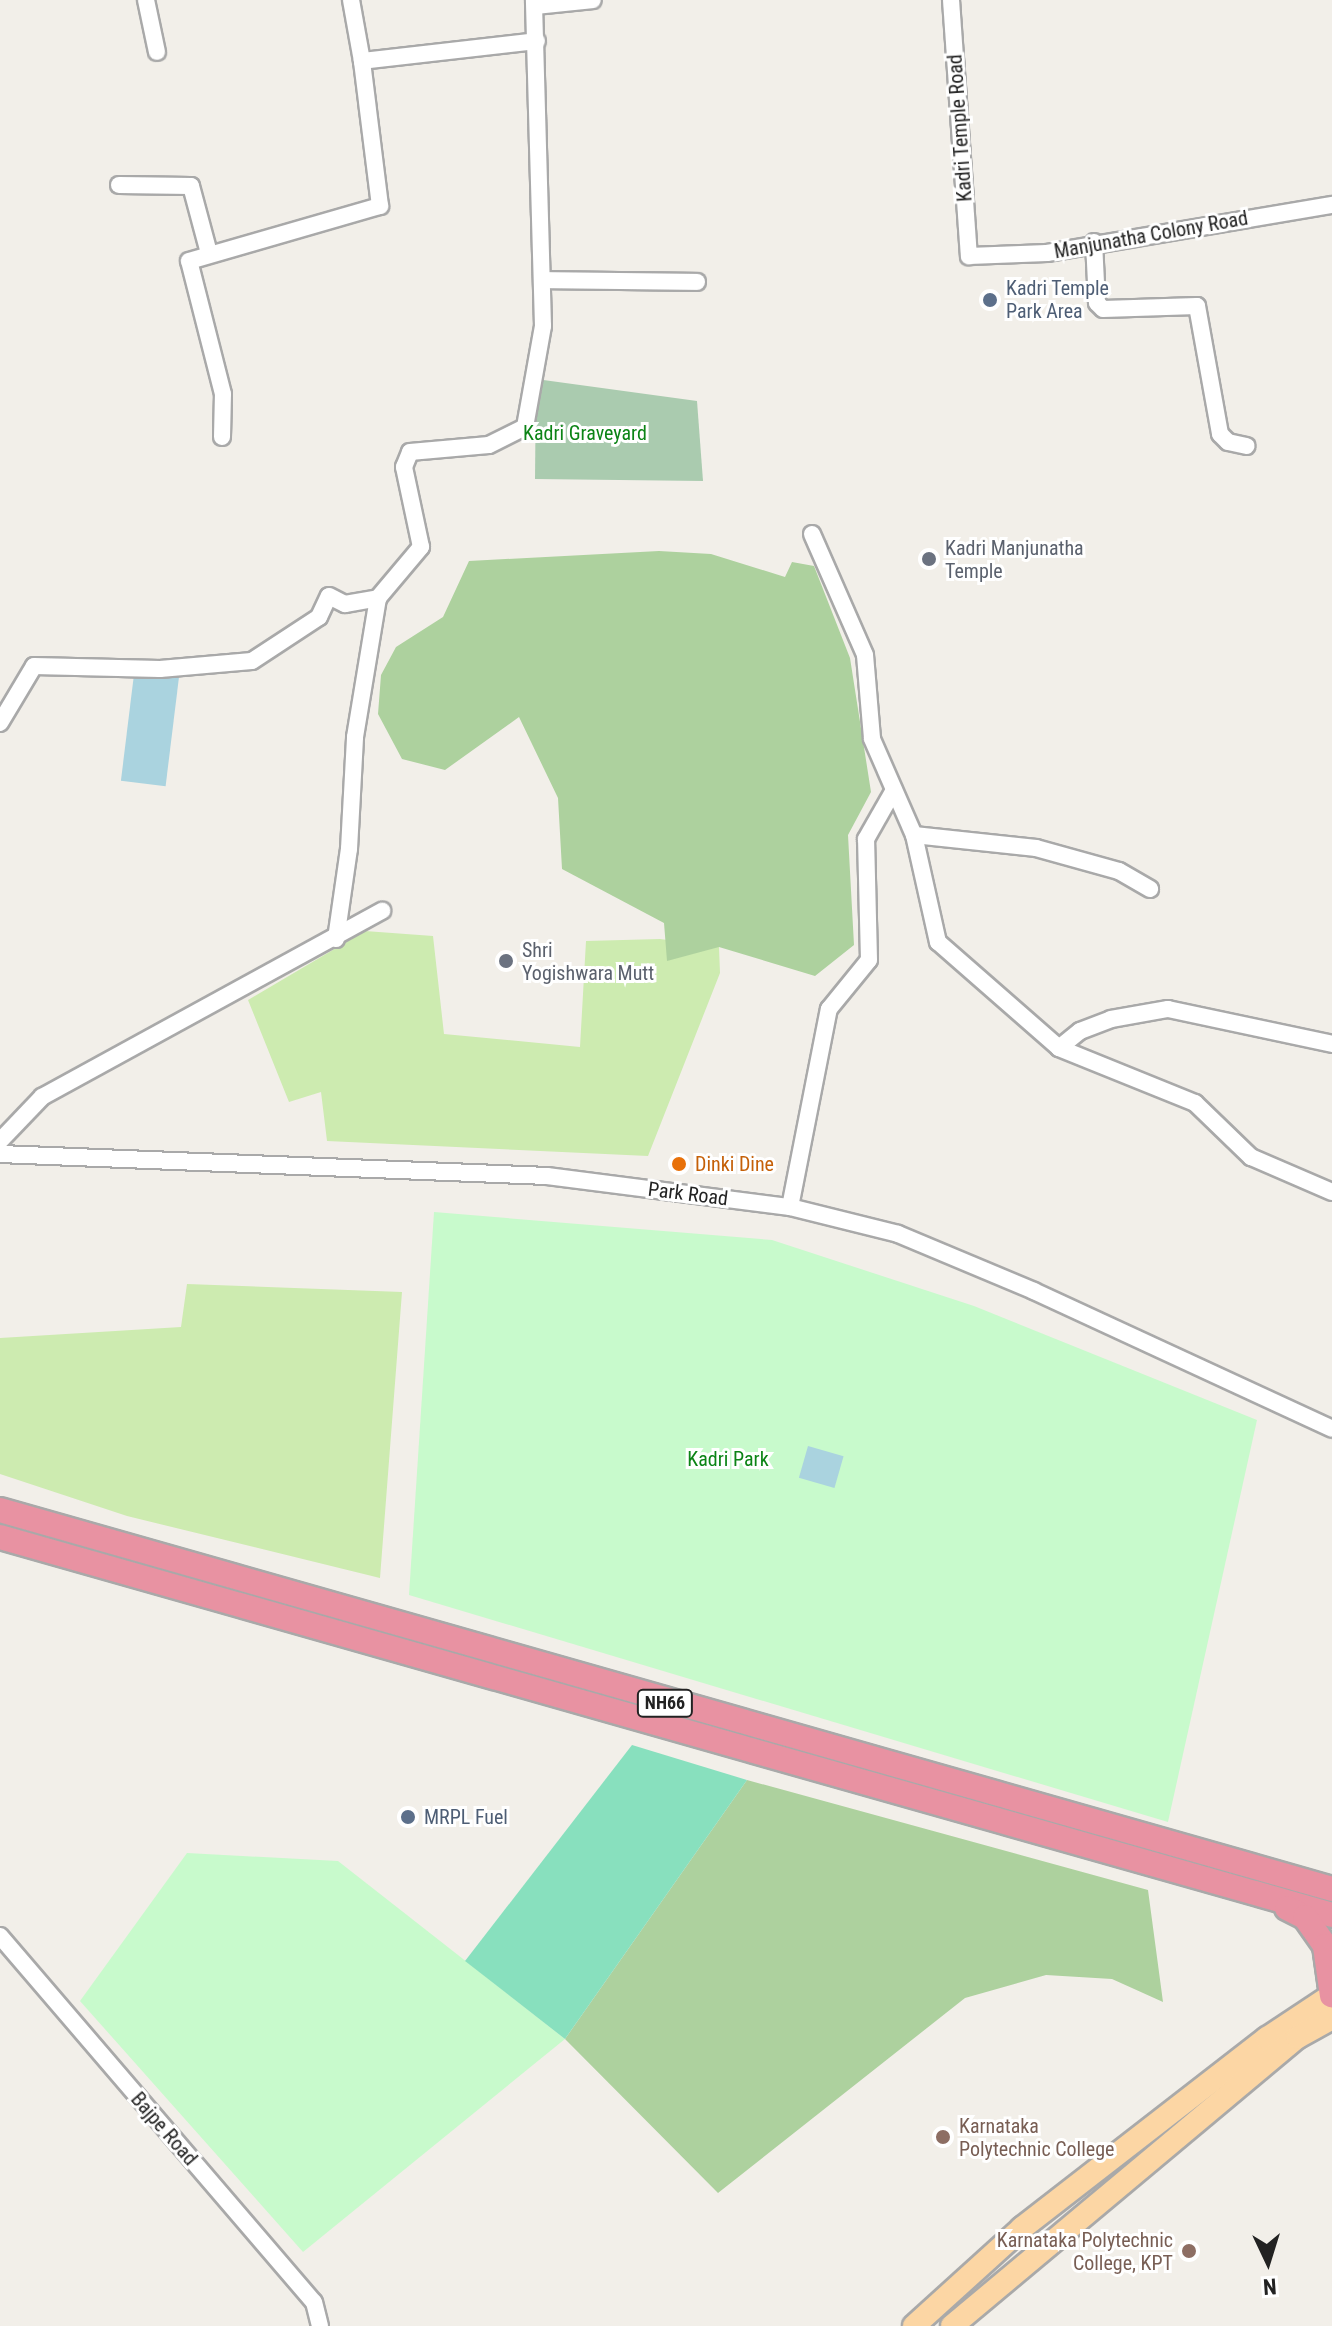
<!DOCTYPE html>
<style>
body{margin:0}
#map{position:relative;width:1332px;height:2326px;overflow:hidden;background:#f2efe9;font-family:"Roboto Condensed",sans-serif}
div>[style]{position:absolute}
.grass>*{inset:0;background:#cdebb0}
.forest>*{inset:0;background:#add19e}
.cemetery>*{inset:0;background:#aacbaf}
.park>*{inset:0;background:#c8facc}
.pitch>*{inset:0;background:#88e0be}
.water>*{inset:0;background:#aad3df;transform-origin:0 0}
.roads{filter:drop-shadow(2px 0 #a9a9a9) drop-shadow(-2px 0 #a9a9a9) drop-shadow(0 2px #a9a9a9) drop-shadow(0 -2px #a9a9a9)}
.minor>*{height:16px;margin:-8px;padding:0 8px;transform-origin:8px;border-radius:8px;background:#fff}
.major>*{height:22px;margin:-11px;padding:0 11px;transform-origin:11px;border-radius:11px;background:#fcd6a4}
.highway>*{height:24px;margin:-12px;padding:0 12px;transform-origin:12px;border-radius:12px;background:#e892a2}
.dots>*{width:22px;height:22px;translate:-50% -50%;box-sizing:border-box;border:4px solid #fff;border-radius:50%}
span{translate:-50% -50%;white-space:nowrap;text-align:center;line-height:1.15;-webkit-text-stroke:6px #fff;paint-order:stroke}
.shield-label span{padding:2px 6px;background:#fff;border:2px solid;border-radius:6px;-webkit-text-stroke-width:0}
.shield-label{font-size:18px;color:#222;font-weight:700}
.street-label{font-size:20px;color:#222}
.service-label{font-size:20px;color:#4e5e75}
.left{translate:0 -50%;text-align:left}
.park-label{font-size:20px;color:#0c8416}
.worship-label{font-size:20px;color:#5b616d}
.food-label{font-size:20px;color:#c56008}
.education-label{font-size:20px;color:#785e54}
.right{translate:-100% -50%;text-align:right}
.north{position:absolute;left:1228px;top:2222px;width:80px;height:80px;-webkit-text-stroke:6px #fff;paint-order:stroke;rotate:176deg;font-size:22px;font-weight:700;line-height:32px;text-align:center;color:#222}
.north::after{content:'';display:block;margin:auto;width:28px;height:36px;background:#222;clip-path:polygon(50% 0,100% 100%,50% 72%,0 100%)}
</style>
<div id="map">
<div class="grass">
<i style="clip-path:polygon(365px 931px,433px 936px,444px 1034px,580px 1047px,586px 941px,660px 939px,719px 947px,720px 973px,648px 1156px,327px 1141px,321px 1092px,289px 1102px,248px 1000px)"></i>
<i style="clip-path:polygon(187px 1284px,402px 1292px,380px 1578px,127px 1516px,0 1474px,0 1338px,181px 1327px)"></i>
</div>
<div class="forest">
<i style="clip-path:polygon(659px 551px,711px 554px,785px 577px,792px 562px,814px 566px,850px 658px,871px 792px,848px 835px,854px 945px,815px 976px,719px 947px,667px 961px,664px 923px,562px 869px,558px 798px,519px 717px,445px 770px,402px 759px,378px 714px,381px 675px,396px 647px,443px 617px,469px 561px)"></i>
<i style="clip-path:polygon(747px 1780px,1148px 1890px,1163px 2002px,1112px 1979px,1046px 1975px,965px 1998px,718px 2193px,565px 2039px)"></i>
</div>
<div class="cemetery">
<i style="clip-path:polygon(536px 379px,697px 401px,703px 481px,535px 479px)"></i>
</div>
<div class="park">
<i style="clip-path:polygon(434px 1212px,772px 1240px,974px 1306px,1257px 1420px,1168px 1822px,409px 1595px)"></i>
<i style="clip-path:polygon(187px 1853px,338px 1861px,565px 2039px,303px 2252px,80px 2001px)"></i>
</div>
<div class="pitch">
<i style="clip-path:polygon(632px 1745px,747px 1780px,565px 2039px,465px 1961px)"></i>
</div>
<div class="water">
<i style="left:179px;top:677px;width:110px;height:45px;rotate:97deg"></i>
<i style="left:808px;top:1446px;width:37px;height:33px;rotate:16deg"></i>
</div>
<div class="roads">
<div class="minor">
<i style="left:146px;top:0;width:53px;rotate:78.1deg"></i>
<i style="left:351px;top:0;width:62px;rotate:79.8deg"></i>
<i style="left:951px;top:0;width:257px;rotate:86deg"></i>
<i style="left:969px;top:256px;width:78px;rotate:-2.2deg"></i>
<i style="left:1047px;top:253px;width:289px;rotate:-9.6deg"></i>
<i style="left:536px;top:6px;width:57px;rotate:-6deg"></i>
<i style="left:119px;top:185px;width:72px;rotate:0.8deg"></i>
<i style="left:191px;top:186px;width:69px;rotate:75deg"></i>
<i style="left:1094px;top:242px;width:61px;rotate:87.2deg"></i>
<i style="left:1097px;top:303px;width:8px;rotate:45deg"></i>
<i style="left:1103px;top:309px;width:94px;rotate:-1.8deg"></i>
<i style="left:1197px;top:306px;width:130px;rotate:79.8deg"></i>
<i style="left:1220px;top:434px;width:11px;rotate:45deg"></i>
<i style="left:1228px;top:442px;width:19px;rotate:12deg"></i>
<i style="left:542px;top:280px;width:155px;rotate:0.7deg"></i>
<i style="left:222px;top:437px;width:43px;rotate:-88.7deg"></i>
<i style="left:223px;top:394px;width:137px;rotate:-104.3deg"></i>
<i style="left:189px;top:261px;width:199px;rotate:-16.1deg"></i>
<i style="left:380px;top:206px;width:146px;rotate:-97.1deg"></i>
<i style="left:362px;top:61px;width:176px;rotate:-6.5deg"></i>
<i style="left:812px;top:534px;width:132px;rotate:66.3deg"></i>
<i style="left:865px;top:655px;width:84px;rotate:85.2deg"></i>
<i style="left:872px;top:739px;width:105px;rotate:66.4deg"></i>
<i style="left:914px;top:835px;width:123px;rotate:6.1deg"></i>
<i style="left:1036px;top:848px;width:86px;rotate:15.5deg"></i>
<i style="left:1119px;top:871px;width:36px;rotate:30deg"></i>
<i style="left:0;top:723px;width:66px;rotate:-59.2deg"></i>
<i style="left:34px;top:666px;width:126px;rotate:1.4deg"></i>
<i style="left:160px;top:669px;width:92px;rotate:-5deg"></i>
<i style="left:252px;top:661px;width:80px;rotate:-33.3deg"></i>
<i style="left:319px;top:617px;width:23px;rotate:-65deg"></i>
<i style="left:329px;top:596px;width:18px;rotate:27deg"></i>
<i style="left:345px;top:604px;width:34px;rotate:-10deg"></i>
<i style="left:378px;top:598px;width:67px;rotate:-49.9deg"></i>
<i style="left:421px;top:547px;width:82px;rotate:-102deg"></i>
<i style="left:404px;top:467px;width:16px;rotate:-68deg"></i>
<i style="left:410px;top:452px;width:79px;rotate:-5.1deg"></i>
<i style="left:489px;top:445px;width:40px;rotate:-26.6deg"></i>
<i style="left:525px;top:427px;width:103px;rotate:-79.9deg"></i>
<i style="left:543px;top:326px;width:326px;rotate:-91.6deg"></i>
<i style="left:914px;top:835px;width:110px;rotate:77.4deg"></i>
<i style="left:938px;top:942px;width:161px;rotate:41.2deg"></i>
<i style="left:1059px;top:1048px;width:147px;rotate:22deg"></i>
<i style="left:1195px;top:1103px;width:78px;rotate:44deg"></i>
<i style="left:1251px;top:1157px;width:88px;rotate:23.4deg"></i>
<i style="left:336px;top:939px;width:91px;rotate:-81.8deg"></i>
<i style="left:349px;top:849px;width:112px;rotate:-86.9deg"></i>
<i style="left:355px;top:737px;width:141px;rotate:-80.6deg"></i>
<i style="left:1059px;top:1048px;width:27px;rotate:-39deg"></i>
<i style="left:1080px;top:1031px;width:33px;rotate:-21deg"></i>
<i style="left:1111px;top:1019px;width:58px;rotate:-10deg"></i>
<i style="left:1168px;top:1009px;width:168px;rotate:12deg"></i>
<i style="left:0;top:1141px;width:61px;rotate:-46.3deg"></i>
<i style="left:42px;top:1097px;width:388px;rotate:-28.7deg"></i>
<i style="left:0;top:1154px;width:547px;rotate:2.3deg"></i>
<i style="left:547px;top:1176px;width:245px;rotate:7.3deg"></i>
<i style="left:790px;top:1207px;width:111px;rotate:14deg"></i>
<i style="left:898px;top:1234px;width:147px;rotate:22.7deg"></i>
<i style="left:1034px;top:1291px;width:328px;rotate:24.8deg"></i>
<i style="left:790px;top:1207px;width:202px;rotate:-78.9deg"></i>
<i style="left:829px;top:1009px;width:63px;rotate:-50.8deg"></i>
<i style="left:869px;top:960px;width:121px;rotate:-91.4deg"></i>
<i style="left:866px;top:839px;width:56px;rotate:-60.3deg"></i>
<i style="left:0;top:1936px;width:482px;rotate:49.4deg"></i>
<i style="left:314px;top:2302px;width:25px;rotate:76deg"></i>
</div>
<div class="major">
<i style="left:914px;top:2326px;width:146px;rotate:-42.2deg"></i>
<i style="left:1022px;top:2228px;width:310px;rotate:-37.8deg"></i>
<i style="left:1267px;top:2038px;width:78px;rotate:-33.5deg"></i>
<i style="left:952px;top:2326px;width:451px;rotate:-39.9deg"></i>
<i style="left:1298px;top:2037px;width:39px;rotate:-29deg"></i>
</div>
<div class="highway">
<i style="left:0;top:1510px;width:1385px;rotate:15.88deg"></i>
<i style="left:0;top:1537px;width:1385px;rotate:15.84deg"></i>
<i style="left:1287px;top:1908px;width:20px;rotate:27deg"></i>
<i style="left:1305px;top:1917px;width:35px;rotate:55deg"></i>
<i style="left:1325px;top:1946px;width:50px;rotate:82deg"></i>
</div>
</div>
<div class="dots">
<i style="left:990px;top:300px;background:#5c6f8a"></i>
<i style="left:929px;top:559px;background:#6b7280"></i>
<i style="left:506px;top:961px;background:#6b7280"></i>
<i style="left:679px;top:1164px;background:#e8710a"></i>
<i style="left:408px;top:1817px;background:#5c6f8a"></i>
<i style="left:943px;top:2137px;background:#8d6e63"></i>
<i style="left:1189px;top:2251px;background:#8d6e63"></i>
</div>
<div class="shield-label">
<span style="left:665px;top:1703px">NH66</span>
</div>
<div class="street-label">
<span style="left:960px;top:128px;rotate:-94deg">Kadri Temple Road</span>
<span style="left:1151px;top:235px;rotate:-10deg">Manjunatha Colony Road</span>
<span style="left:688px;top:1194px;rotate:7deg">Park Road</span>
<span style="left:164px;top:2129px;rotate:49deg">Bajpe Road</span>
</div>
<div class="service-label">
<span class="left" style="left:1006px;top:300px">Kadri Temple<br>Park Area</span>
<span class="left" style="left:424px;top:1817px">MRPL Fuel</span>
</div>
<div class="park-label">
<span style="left:585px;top:433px">Kadri Graveyard</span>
<span style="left:728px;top:1459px">Kadri Park</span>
</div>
<div class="worship-label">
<span class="left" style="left:945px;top:560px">Kadri Manjunatha<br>Temple</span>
<span class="left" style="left:522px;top:962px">Shri<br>Yogishwara Mutt</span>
</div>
<div class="food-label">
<span class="left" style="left:695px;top:1164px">Dinki Dine</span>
</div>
<div class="education-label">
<span class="left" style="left:959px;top:2138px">Karnataka<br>Polytechnic College</span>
<span class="right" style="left:1173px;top:2252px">Karnataka Polytechnic<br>College, KPT</span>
</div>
<div class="north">N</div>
</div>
